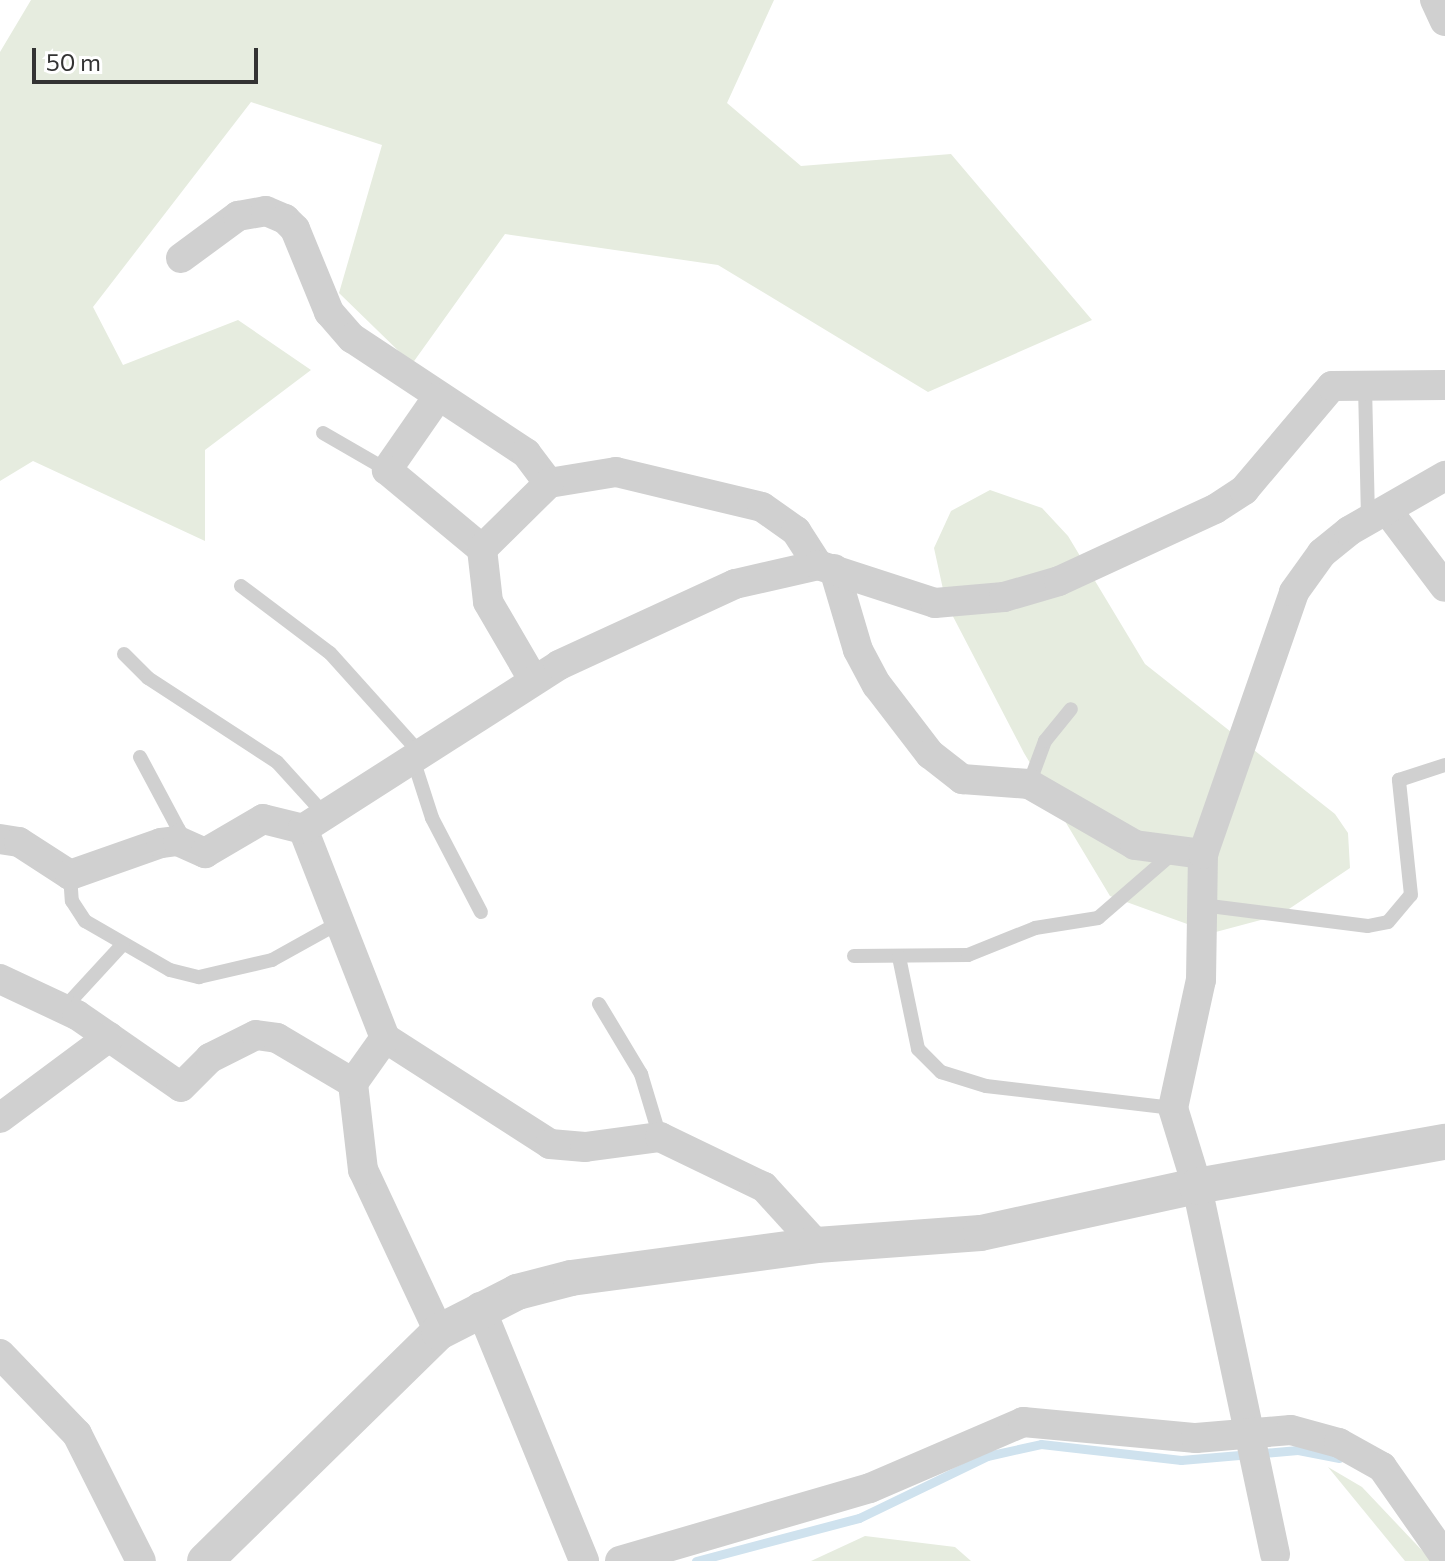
<!DOCTYPE html>
<style>
body{margin:0}
#map{position:relative;width:1445px;height:1561px;overflow:hidden;background:#fff;font-family:Commissioner,sans-serif}
div>[style]{position:absolute}
.green>*{inset:0;background:#e6ecdf}
.stream>*{height:9px;margin:-4.5px;padding:0 4.5px;transform-origin:4.5px;border-radius:4.5px;background:#cfe2ee}
.service>*{height:14px;margin:-7px;padding:0 7px;transform-origin:7px;border-radius:7px;background:#d0d0d0}
.minor>*{height:30px;margin:-15px;padding:0 15px;transform-origin:15px;border-radius:15px;background:#d0d0d0}
.tertiary>*{height:36px;margin:-18px;padding:0 18px;transform-origin:18px;border-radius:18px;background:#d0d0d0}
span{translate:-50% -50%;white-space:nowrap;text-align:center;line-height:1.15;-webkit-text-stroke:8px #fff;paint-order:stroke}
.scale{position:absolute;left:32px;top:48px;width:226px;height:36px;box-sizing:border-box;border:4px solid #333;border-top:0;padding-left:10px;font-size:24px;line-height:28px;white-space:nowrap;color:#333;-webkit-text-stroke:6px #fff;paint-order:stroke}
</style>
<div id="map">
<div class="green">
<i style="clip-path:polygon(31px 0,774px 0,727px 103px,801px 166px,951px 154px,1092px 320px,928px 392px,718px 265px,505px 234px,412px 364px,339px 293px,382px 145px,251px 102px,93px 307px,123px 365px,238px 320px,311px 370px,205px 450px,205px 541px,33px 461px,0 481px,0 52px)"></i>
<i style="clip-path:polygon(990px 490px,1042px 508px,1068px 536px,1145px 664px,1335px 814px,1348px 833px,1350px 868px,1280px 915px,1212px 933px,1110px 896px,1024px 753px,946px 603px,934px 548px,951px 511px)"></i>
<i style="clip-path:polygon(1328px 1467px,1362px 1487px,1432px 1561px,1405px 1561px)"></i>
<i style="clip-path:polygon(865px 1536px,955px 1547px,971px 1561px,811px 1561px)"></i>
</div>
<div class="stream">
<i style="left:696px;top:1561px;width:169px;rotate:-14.8deg"></i>
<i style="left:859px;top:1518px;width:142px;rotate:-25.8deg"></i>
<i style="left:987px;top:1456px;width:55px;rotate:-12.5deg"></i>
<i style="left:1041px;top:1444px;width:141px;rotate:6.5deg"></i>
<i style="left:1181px;top:1460px;width:117px;rotate:-4.9deg"></i>
<i style="left:1298px;top:1450px;width:42px;rotate:11deg"></i>
</div>
<div class="service">
<i style="left:1365px;top:386px;width:134px;rotate:88.7deg"></i>
<i style="left:323px;top:433px;width:74px;rotate:30deg"></i>
<i style="left:241px;top:586px;width:111px;rotate:37deg"></i>
<i style="left:330px;top:653px;width:136px;rotate:48deg"></i>
<i style="left:124px;top:654px;width:34px;rotate:45deg"></i>
<i style="left:148px;top:678px;width:154px;rotate:33.1deg"></i>
<i style="left:277px;top:762px;width:72px;rotate:47.8deg"></i>
<i style="left:140px;top:757px;width:83px;rotate:61.9deg"></i>
<i style="left:179px;top:830px;width:11px;rotate:95deg"></i>
<i style="left:413px;top:759px;width:62px;rotate:72.1deg"></i>
<i style="left:432px;top:818px;width:106px;rotate:62.5deg"></i>
<i style="left:1029px;top:784px;width:46px;rotate:-69.6deg"></i>
<i style="left:1045px;top:741px;width:41px;rotate:-50.9deg"></i>
<i style="left:70px;top:875px;width:26px;rotate:86deg"></i>
<i style="left:72px;top:901px;width:24px;rotate:57deg"></i>
<i style="left:85px;top:921px;width:98px;rotate:30deg"></i>
<i style="left:170px;top:970px;width:30px;rotate:14deg"></i>
<i style="left:199px;top:977px;width:75px;rotate:-13.1deg"></i>
<i style="left:272px;top:960px;width:80px;rotate:-29.1deg"></i>
<i style="left:1202px;top:905px;width:167px;rotate:7.2deg"></i>
<i style="left:1368px;top:926px;width:20px;rotate:-11deg"></i>
<i style="left:1388px;top:922px;width:35px;rotate:-50deg"></i>
<i style="left:1411px;top:895px;width:116px;rotate:-96deg"></i>
<i style="left:1399px;top:780px;width:48px;rotate:-18.1deg"></i>
<i style="left:854px;top:956px;width:114px;rotate:-0.5deg"></i>
<i style="left:968px;top:955px;width:72px;rotate:-21.9deg"></i>
<i style="left:1035px;top:928px;width:64px;rotate:-9deg"></i>
<i style="left:1098px;top:918px;width:98px;rotate:-40.9deg"></i>
<i style="left:899px;top:957px;width:94px;rotate:78.3deg"></i>
<i style="left:918px;top:1049px;width:33px;rotate:45deg"></i>
<i style="left:941px;top:1072px;width:47px;rotate:17.3deg"></i>
<i style="left:986px;top:1086px;width:188px;rotate:6.7deg"></i>
<i style="left:599px;top:1004px;width:82px;rotate:59deg"></i>
<i style="left:641px;top:1074px;width:66px;rotate:73.2deg"></i>
<i style="left:64px;top:1008px;width:87px;rotate:-47.3deg"></i>
</div>
<div class="minor">
<i style="left:1435px;top:0;width:23px;rotate:65deg"></i>
<i style="left:181px;top:258px;width:71px;rotate:-36.4deg"></i>
<i style="left:238px;top:216px;width:28px;rotate:-10deg"></i>
<i style="left:266px;top:211px;width:21px;rotate:23deg"></i>
<i style="left:285px;top:219px;width:14px;rotate:45deg"></i>
<i style="left:295px;top:229px;width:90px;rotate:67.7deg"></i>
<i style="left:329px;top:312px;width:35px;rotate:49deg"></i>
<i style="left:352px;top:338px;width:209px;rotate:33.5deg"></i>
<i style="left:526px;top:453px;width:38px;rotate:53deg"></i>
<i style="left:549px;top:483px;width:68px;rotate:-9.3deg"></i>
<i style="left:616px;top:472px;width:150px;rotate:13.5deg"></i>
<i style="left:762px;top:507px;width:42px;rotate:35.2deg"></i>
<i style="left:796px;top:531px;width:40px;rotate:57.1deg"></i>
<i style="left:437px;top:398px;width:88px;rotate:124.8deg"></i>
<i style="left:387px;top:470px;width:124px;rotate:39.7deg"></i>
<i style="left:482px;top:549px;width:94px;rotate:-44.6deg"></i>
<i style="left:1387px;top:510px;width:96px;rotate:53deg"></i>
<i style="left:482px;top:549px;width:53px;rotate:83.5deg"></i>
<i style="left:488px;top:602px;width:91px;rotate:59.8deg"></i>
<i style="left:834px;top:569px;width:84px;rotate:73.5deg"></i>
<i style="left:858px;top:650px;width:40px;rotate:62deg"></i>
<i style="left:877px;top:685px;width:87px;rotate:52.5deg"></i>
<i style="left:930px;top:754px;width:41px;rotate:38deg"></i>
<i style="left:962px;top:779px;width:67px;rotate:4.3deg"></i>
<i style="left:1029px;top:784px;width:122px;rotate:29.9deg"></i>
<i style="left:1135px;top:845px;width:69px;rotate:7.5deg"></i>
<i style="left:0;top:839px;width:19px;rotate:9deg"></i>
<i style="left:19px;top:842px;width:61px;rotate:32.9deg"></i>
<i style="left:70px;top:875px;width:96px;rotate:-19.4deg"></i>
<i style="left:161px;top:843px;width:17px;rotate:-7deg"></i>
<i style="left:178px;top:841px;width:30px;rotate:24deg"></i>
<i style="left:205px;top:853px;width:67px;rotate:-30.4deg"></i>
<i style="left:263px;top:819px;width:41px;rotate:14deg"></i>
<i style="left:0;top:979px;width:85px;rotate:25.1deg"></i>
<i style="left:77px;top:1015px;width:126px;rotate:34.7deg"></i>
<i style="left:181px;top:1087px;width:41px;rotate:-45deg"></i>
<i style="left:210px;top:1058px;width:51px;rotate:-26.6deg"></i>
<i style="left:256px;top:1035px;width:21px;rotate:8deg"></i>
<i style="left:277px;top:1038px;width:88px;rotate:30.6deg"></i>
<i style="left:385px;top:1038px;width:196px;rotate:32.7deg"></i>
<i style="left:550px;top:1144px;width:35px;rotate:5deg"></i>
<i style="left:585px;top:1147px;width:76px;rotate:-7.6deg"></i>
<i style="left:660px;top:1137px;width:115px;rotate:25.7deg"></i>
<i style="left:764px;top:1187px;width:79px;rotate:47.6deg"></i>
<i style="left:0;top:1118px;width:136px;rotate:-36.6deg"></i>
<i style="left:480px;top:1307px;width:274px;rotate:67.7deg"></i>
<i style="left:439px;top:1332px;width:179px;rotate:-115.1deg"></i>
<i style="left:363px;top:1170px;width:88px;rotate:-96.6deg"></i>
<i style="left:353px;top:1083px;width:55px;rotate:-54.6deg"></i>
<i style="left:385px;top:1038px;width:225px;rotate:-111.4deg"></i>
<i style="left:303px;top:829px;width:304px;rotate:-32.6deg"></i>
<i style="left:559px;top:665px;width:194px;rotate:-24.7deg"></i>
<i style="left:735px;top:584px;width:85px;rotate:-12.9deg"></i>
<i style="left:818px;top:565px;width:123px;rotate:18deg"></i>
<i style="left:935px;top:603px;width:69px;rotate:-5deg"></i>
<i style="left:1004px;top:597px;width:57px;rotate:-16.2deg"></i>
<i style="left:1059px;top:581px;width:172px;rotate:-24.8deg"></i>
<i style="left:1215px;top:509px;width:35px;rotate:-33deg"></i>
<i style="left:1244px;top:490px;width:136px;rotate:-49.8deg"></i>
<i style="left:1332px;top:386px;width:113px;rotate:-0.5deg"></i>
<i style="left:0;top:1354px;width:111px;rotate:46.1deg"></i>
<i style="left:77px;top:1434px;width:142px;rotate:63.3deg"></i>
<i style="left:1275px;top:1554px;width:376px;rotate:-102deg"></i>
<i style="left:1197px;top:1186px;width:82px;rotate:-107.1deg"></i>
<i style="left:1173px;top:1108px;width:131px;rotate:-77.7deg"></i>
<i style="left:1201px;top:980px;width:126px;rotate:-89.1deg"></i>
<i style="left:1203px;top:854px;width:277px;rotate:-70.8deg"></i>
<i style="left:1294px;top:592px;width:48px;rotate:-54.3deg"></i>
<i style="left:1322px;top:553px;width:35px;rotate:-39deg"></i>
<i style="left:1349px;top:531px;width:111px;rotate:-29.8deg"></i>
<i style="left:620px;top:1561px;width:260px;rotate:-16.3deg"></i>
<i style="left:870px;top:1488px;width:167px;rotate:-23.3deg"></i>
<i style="left:1023px;top:1422px;width:174px;rotate:5.3deg"></i>
<i style="left:1196px;top:1438px;width:95px;rotate:-4.8deg"></i>
<i style="left:1291px;top:1430px;width:50px;rotate:15.2deg"></i>
<i style="left:1339px;top:1443px;width:49px;rotate:29.2deg"></i>
<i style="left:1382px;top:1467px;width:110px;rotate:55deg"></i>
</div>
<div class="tertiary">
<i style="left:205px;top:1561px;width:327px;rotate:-44.4deg"></i>
<i style="left:439px;top:1332px;width:88px;rotate:-27.1deg"></i>
<i style="left:517px;top:1292px;width:56px;rotate:-14.5deg"></i>
<i style="left:571px;top:1278px;width:248px;rotate:-7.6deg"></i>
<i style="left:817px;top:1245px;width:164px;rotate:-4.2deg"></i>
<i style="left:981px;top:1233px;width:221px;rotate:-12.3deg"></i>
<i style="left:1197px;top:1186px;width:252px;rotate:-10.1deg"></i>
</div>
<div class="scale">50 m</div>
</div>
